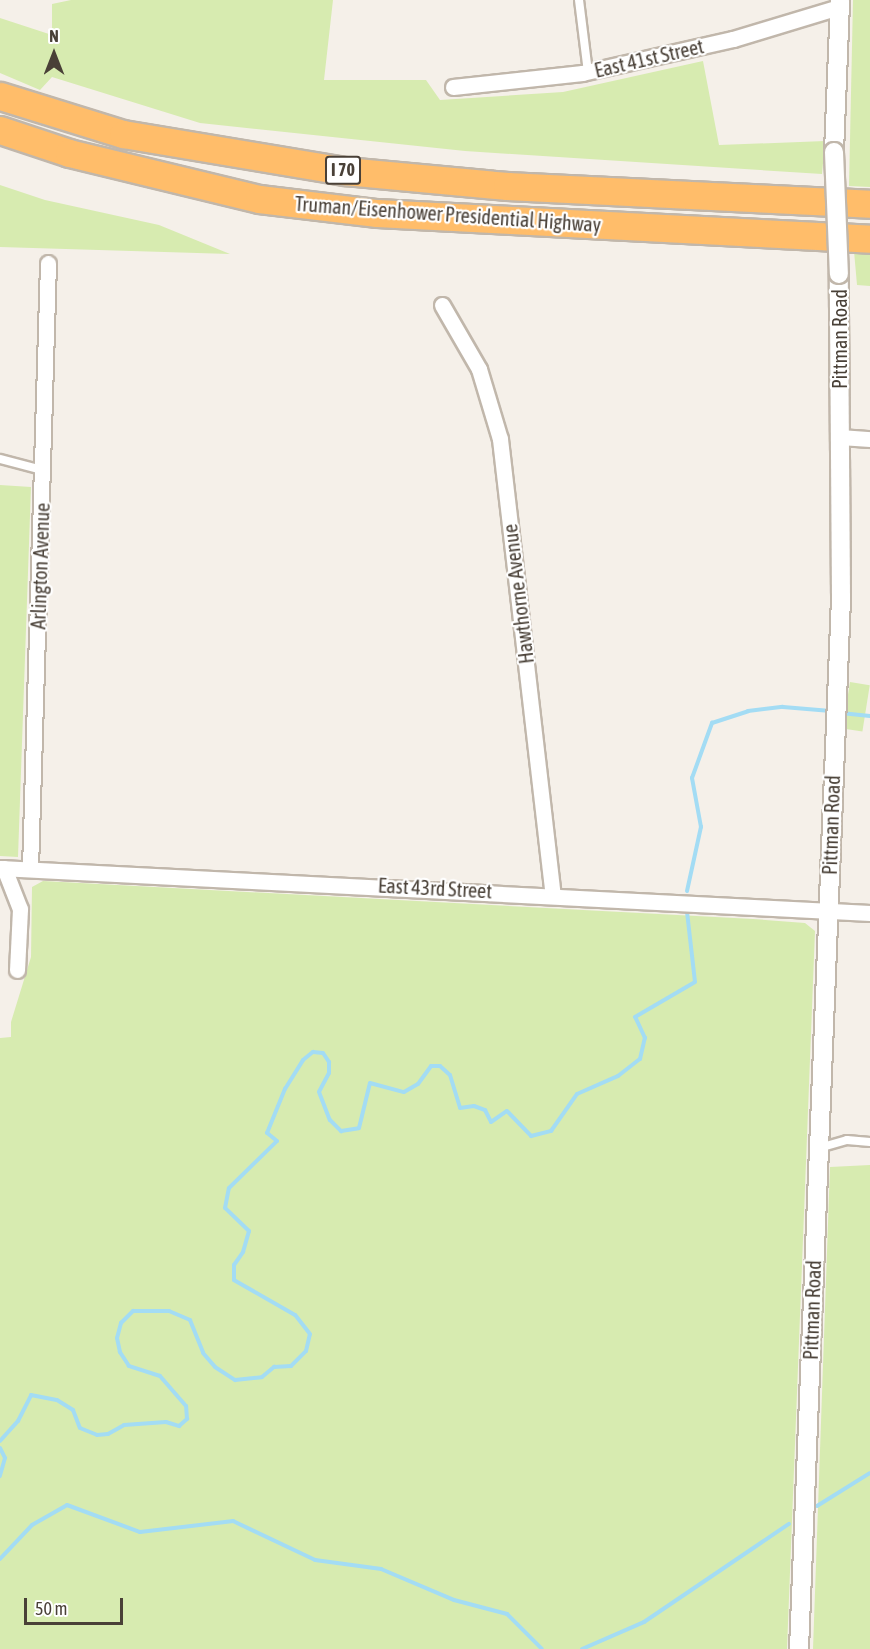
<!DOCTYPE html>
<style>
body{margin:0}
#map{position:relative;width:870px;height:1649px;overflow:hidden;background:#f5f0e9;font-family:"Asap Condensed",sans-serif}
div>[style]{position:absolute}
.green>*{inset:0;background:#d7ebb0;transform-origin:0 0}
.stream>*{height:4px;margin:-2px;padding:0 2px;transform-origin:2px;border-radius:2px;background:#a3dcf4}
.roads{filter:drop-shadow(2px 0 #c1b7ab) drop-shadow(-2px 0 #c1b7ab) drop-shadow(0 2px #c1b7ab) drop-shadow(0 -2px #c1b7ab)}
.service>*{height:8px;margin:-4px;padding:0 4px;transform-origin:4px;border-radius:4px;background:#fff}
.minor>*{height:15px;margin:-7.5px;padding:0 7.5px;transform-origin:7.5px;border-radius:7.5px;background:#fff}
.tertiary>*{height:18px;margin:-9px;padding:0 9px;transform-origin:9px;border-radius:9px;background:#fff}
.motorway>*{height:27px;margin:-13.5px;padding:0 13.5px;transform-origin:13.5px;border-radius:13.5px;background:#ffbd6a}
.bridges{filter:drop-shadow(2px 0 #c1b7ab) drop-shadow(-2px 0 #c1b7ab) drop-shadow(0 2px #c1b7ab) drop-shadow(0 -2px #c1b7ab)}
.tertiary-bridge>*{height:18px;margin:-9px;padding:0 9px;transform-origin:9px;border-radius:9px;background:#fff}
span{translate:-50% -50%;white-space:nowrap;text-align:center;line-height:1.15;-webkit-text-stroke:4.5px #fff;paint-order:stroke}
.shield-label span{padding:2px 4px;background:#fff;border:2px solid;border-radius:4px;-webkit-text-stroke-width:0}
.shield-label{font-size:18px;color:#494037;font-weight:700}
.street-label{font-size:20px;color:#494037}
.north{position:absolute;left:24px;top:24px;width:60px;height:60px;-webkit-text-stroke:4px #fff;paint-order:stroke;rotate:0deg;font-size:16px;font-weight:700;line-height:24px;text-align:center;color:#494037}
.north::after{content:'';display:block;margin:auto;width:21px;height:27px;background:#494037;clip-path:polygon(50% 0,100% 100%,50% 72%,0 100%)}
.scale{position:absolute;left:24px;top:1598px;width:99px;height:27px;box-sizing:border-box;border:3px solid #494037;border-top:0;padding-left:8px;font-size:18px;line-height:21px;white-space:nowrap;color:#494037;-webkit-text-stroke:4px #fff;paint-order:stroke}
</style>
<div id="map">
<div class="green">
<i style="clip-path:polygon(71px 0,333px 0,324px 80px,426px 80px,440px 100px,563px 92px,703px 61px,719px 145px,825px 141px,822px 174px,465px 151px,200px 123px,52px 77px,40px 90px,0 73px,0 18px,52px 35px,52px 4px)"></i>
<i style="clip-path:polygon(853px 0,870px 0,870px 187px,849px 186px)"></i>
<i style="clip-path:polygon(0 185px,45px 200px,159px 225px,230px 254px,0 247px)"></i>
<i style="clip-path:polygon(854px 251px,870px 252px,870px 286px,857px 285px)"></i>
<i style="clip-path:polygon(0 485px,31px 487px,18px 857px,0 856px)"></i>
<i style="left:850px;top:682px;width:20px;height:47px;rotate:9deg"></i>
<i style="clip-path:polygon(43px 881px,753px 919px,805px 923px,815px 931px,787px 1649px,0 1649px,0 1038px,11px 1037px,11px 1022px,31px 957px,32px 887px)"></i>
<i style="clip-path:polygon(870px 1165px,870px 1649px,813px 1649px,830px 1167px)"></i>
</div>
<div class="stream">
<i style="left:841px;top:713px;width:29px;rotate:6deg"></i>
<i style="left:687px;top:891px;width:66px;rotate:-77.7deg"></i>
<i style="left:701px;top:827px;width:50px;rotate:-100.4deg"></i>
<i style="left:692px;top:778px;width:59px;rotate:-70deg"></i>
<i style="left:712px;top:723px;width:38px;rotate:-18deg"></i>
<i style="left:748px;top:711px;width:35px;rotate:-7deg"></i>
<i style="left:783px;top:707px;width:48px;rotate:4.8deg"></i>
<i style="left:0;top:1441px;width:27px;rotate:-48deg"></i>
<i style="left:18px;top:1421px;width:29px;rotate:-63deg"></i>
<i style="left:31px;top:1395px;width:26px;rotate:11deg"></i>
<i style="left:57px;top:1400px;width:19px;rotate:32deg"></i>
<i style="left:73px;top:1410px;width:19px;rotate:69deg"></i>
<i style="left:80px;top:1428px;width:18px;rotate:22deg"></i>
<i style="left:97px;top:1435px;width:11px;rotate:-5deg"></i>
<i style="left:108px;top:1434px;width:18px;rotate:-29deg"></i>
<i style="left:124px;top:1425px;width:42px;rotate:-4.1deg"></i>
<i style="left:166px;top:1422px;width:14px;rotate:17deg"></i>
<i style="left:179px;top:1426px;width:11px;rotate:-41deg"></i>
<i style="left:187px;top:1419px;width:13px;rotate:-94deg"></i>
<i style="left:186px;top:1406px;width:40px;rotate:-131deg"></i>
<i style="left:160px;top:1376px;width:33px;rotate:-162deg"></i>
<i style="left:129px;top:1366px;width:17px;rotate:-123deg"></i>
<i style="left:120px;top:1352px;width:14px;rotate:-102deg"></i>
<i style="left:117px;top:1338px;width:16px;rotate:-75deg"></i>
<i style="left:121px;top:1323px;width:17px;rotate:-45deg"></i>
<i style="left:133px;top:1311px;width:36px"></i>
<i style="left:169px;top:1311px;width:23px;rotate:23deg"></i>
<i style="left:190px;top:1320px;width:35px;rotate:68deg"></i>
<i style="left:203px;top:1353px;width:18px;rotate:49deg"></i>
<i style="left:215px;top:1367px;width:24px;rotate:33deg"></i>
<i style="left:235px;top:1380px;width:27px;rotate:-6deg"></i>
<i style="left:262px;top:1377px;width:16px;rotate:-40deg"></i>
<i style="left:274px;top:1367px;width:17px;rotate:-3deg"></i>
<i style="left:291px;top:1366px;width:21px;rotate:-45deg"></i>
<i style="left:306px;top:1351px;width:17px;rotate:-77deg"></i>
<i style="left:310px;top:1334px;width:24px;rotate:-128deg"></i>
<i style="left:295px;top:1315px;width:70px;rotate:-150.2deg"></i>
<i style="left:234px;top:1280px;width:15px;rotate:-90deg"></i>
<i style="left:234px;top:1265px;width:16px;rotate:-55deg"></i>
<i style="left:243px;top:1252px;width:22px;rotate:-74deg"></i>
<i style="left:249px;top:1231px;width:33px;rotate:-136deg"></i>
<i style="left:225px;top:1208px;width:20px;rotate:-79deg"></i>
<i style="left:229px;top:1188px;width:67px;rotate:-44.4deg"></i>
<i style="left:277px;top:1141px;width:13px;rotate:-141deg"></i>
<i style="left:267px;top:1133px;width:48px;rotate:-67.8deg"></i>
<i style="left:285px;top:1089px;width:34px;rotate:-58deg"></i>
<i style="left:303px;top:1060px;width:13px;rotate:-39deg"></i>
<i style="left:313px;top:1052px;width:10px;rotate:6deg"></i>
<i style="left:323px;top:1053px;width:11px;rotate:56deg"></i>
<i style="left:329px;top:1062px;width:11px;rotate:90deg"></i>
<i style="left:329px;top:1073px;width:21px;rotate:118deg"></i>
<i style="left:319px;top:1092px;width:30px;rotate:69deg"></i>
<i style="left:330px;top:1120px;width:16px;rotate:45deg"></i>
<i style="left:341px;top:1131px;width:18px;rotate:-9deg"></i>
<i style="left:359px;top:1128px;width:46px;rotate:-76.3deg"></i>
<i style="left:370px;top:1083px;width:35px;rotate:15deg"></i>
<i style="left:404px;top:1092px;width:16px;rotate:-30deg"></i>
<i style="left:418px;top:1084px;width:22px;rotate:-54deg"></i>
<i style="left:431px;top:1066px;width:9px"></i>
<i style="left:440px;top:1066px;width:13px;rotate:42deg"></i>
<i style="left:450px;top:1075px;width:34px;rotate:73deg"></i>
<i style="left:460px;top:1108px;width:14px;rotate:-8deg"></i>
<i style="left:474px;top:1106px;width:12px;rotate:20deg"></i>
<i style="left:485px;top:1110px;width:13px;rotate:63deg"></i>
<i style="left:491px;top:1122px;width:19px;rotate:-35deg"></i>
<i style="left:507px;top:1111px;width:35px;rotate:46deg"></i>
<i style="left:531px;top:1136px;width:21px;rotate:-14deg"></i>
<i style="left:551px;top:1131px;width:45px;rotate:-54.9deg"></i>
<i style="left:577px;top:1094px;width:45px;rotate:-23.7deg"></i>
<i style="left:618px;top:1076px;width:28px;rotate:-38deg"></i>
<i style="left:640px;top:1059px;width:22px;rotate:-77deg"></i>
<i style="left:645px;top:1038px;width:23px;rotate:-115deg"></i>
<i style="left:635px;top:1017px;width:69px;rotate:-30.3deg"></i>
<i style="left:695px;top:982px;width:70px;rotate:-96.5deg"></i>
<i style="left:0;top:1448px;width:11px;rotate:63deg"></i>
<i style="left:5px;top:1458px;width:19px;rotate:106deg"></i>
<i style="left:817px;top:1506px;width:62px;rotate:-31.9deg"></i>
<i style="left:0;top:1559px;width:47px;rotate:-46.7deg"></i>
<i style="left:32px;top:1525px;width:40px;rotate:-29.7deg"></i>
<i style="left:67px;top:1505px;width:78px;rotate:20.3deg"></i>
<i style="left:140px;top:1532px;width:94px;rotate:-6.7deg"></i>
<i style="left:233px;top:1521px;width:91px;rotate:25.4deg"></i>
<i style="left:315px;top:1560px;width:67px;rotate:7.8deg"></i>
<i style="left:381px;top:1569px;width:79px;rotate:23deg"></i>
<i style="left:454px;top:1600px;width:55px;rotate:14.8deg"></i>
<i style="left:507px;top:1614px;width:49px;rotate:45deg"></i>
<i style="left:582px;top:1649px;width:68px;rotate:-23.5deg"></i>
<i style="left:644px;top:1622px;width:175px;rotate:-34.1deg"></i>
</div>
<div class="roads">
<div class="service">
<i style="left:579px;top:0;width:73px;rotate:82.9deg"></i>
<i style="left:0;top:459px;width:43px;rotate:14.7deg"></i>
<i style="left:819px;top:1148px;width:29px;rotate:-16deg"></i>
<i style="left:847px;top:1140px;width:23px;rotate:5deg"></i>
</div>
<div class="minor">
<i style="left:453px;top:87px;width:130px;rotate:-6.2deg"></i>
<i style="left:582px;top:73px;width:155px;rotate:-12.7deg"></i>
<i style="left:733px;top:39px;width:111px;rotate:-16.8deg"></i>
<i style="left:442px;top:305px;width:74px;rotate:60deg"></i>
<i style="left:479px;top:369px;width:73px;rotate:73.3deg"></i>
<i style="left:500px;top:439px;width:458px;rotate:83.4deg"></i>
<i style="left:840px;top:437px;width:30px;rotate:4deg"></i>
<i style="left:0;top:868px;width:871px;rotate:2.96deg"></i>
<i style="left:4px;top:868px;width:44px;rotate:68.7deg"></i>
<i style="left:20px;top:909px;width:61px;rotate:92.8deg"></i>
<i style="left:30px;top:869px;width:606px;rotate:-88.3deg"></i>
</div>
<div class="tertiary">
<i style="left:834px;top:152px;width:152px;rotate:-87.7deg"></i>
<i style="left:799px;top:1649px;width:1052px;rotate:-87.71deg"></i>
<i style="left:841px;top:598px;width:324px;rotate:-90.4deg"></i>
</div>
<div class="motorway">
<i style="left:0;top:96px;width:129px;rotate:17.2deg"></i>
<i style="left:123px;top:134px;width:225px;rotate:9.5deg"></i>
<i style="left:345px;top:171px;width:163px;rotate:5.3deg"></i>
<i style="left:507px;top:186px;width:363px;rotate:2.8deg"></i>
<i style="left:0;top:130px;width:73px;rotate:18.4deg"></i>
<i style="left:69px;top:153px;width:195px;rotate:13.6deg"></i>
<i style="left:259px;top:199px;width:119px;rotate:6.8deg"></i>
<i style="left:377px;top:213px;width:494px;rotate:3deg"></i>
</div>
</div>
<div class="bridges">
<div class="tertiary-bridge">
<i style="left:834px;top:152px;width:122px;rotate:87.7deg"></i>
</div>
</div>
<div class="shield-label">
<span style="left:343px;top:170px">I 70</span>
</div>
<div class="street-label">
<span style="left:649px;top:58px;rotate:-13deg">East 41st Street</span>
<span style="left:448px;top:214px;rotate:4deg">Truman/Eisenhower Presidential Highway</span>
<span style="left:839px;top:339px;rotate:-90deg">Pittman Road</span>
<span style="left:40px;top:566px;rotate:-88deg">Arlington Avenue</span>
<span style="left:518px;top:594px;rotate:-97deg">Hawthorne Avenue</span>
<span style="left:831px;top:825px;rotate:-88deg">Pittman Road</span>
<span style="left:435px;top:888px;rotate:3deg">East 43rd Street</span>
<span style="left:812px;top:1310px;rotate:-88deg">Pittman Road</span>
</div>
<div class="north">N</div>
<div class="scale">50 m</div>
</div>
